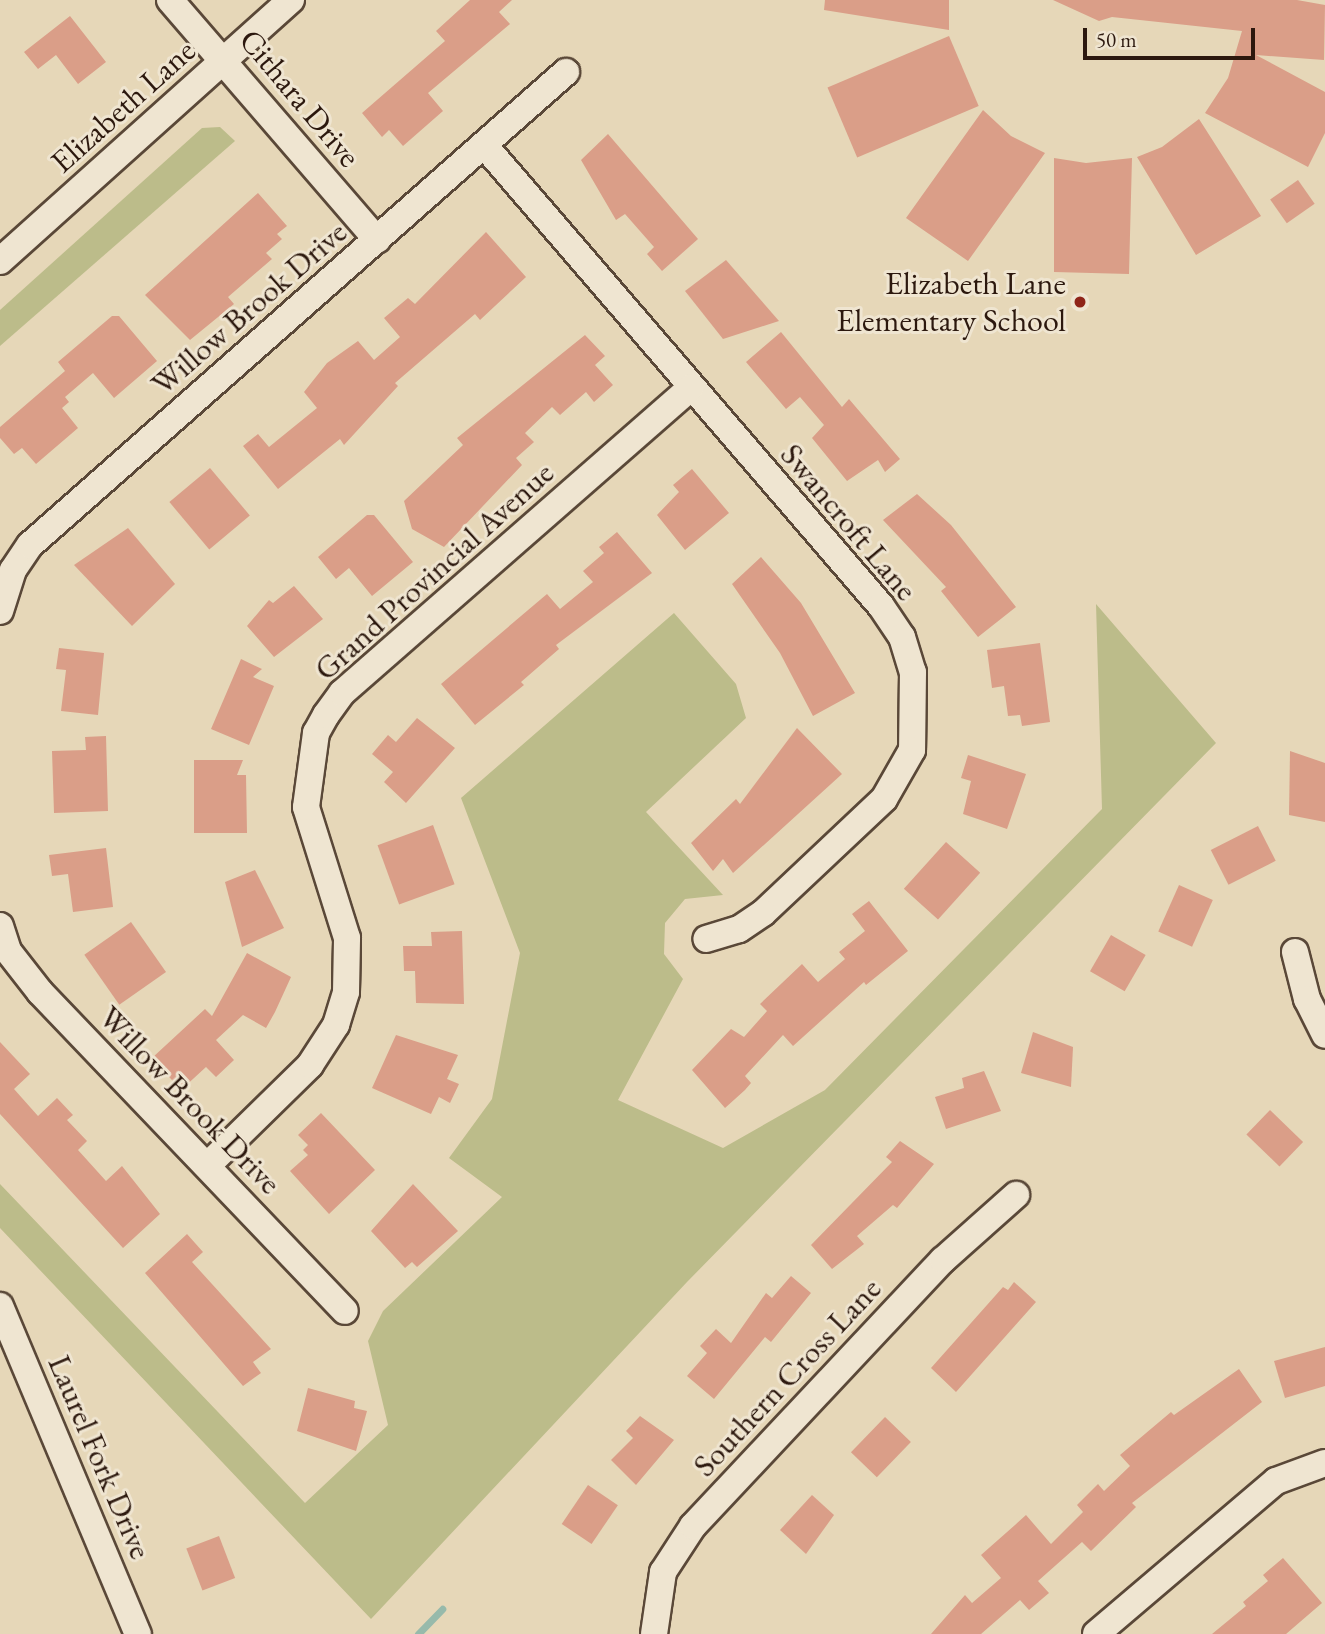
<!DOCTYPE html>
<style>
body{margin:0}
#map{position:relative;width:1325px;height:1634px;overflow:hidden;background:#e6d7b8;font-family:"EB Garamond",serif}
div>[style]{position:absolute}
.green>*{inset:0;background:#bcbc8a}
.stream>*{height:7px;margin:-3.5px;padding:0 3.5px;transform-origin:3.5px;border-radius:3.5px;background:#97baab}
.building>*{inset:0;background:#da9e88;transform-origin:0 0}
.roads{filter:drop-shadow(2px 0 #5a4838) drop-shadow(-2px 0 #5a4838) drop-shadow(0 2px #5a4838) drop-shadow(0 -2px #5a4838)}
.street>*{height:26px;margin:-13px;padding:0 13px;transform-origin:13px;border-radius:13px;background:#efe5d1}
.dots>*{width:19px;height:19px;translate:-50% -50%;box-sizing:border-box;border:4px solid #efe5d1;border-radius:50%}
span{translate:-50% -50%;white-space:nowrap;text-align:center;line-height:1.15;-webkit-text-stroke:6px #efe5d1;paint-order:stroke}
.street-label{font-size:32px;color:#2c180e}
.poi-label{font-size:32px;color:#2c180e}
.right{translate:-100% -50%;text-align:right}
.scale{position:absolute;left:1083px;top:28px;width:172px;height:32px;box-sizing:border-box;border:4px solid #2c180e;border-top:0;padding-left:9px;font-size:21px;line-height:24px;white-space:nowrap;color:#2c180e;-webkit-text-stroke:5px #efe5d1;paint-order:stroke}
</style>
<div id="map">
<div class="green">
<i style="clip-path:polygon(220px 127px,235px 141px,0 346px,0 310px,202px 128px)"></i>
<i style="clip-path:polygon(1096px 604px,1216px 743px,687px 1282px,371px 1619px,0 1228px,0 1184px,305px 1503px,388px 1425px,368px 1341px,383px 1311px,502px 1197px,449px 1158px,492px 1099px,520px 953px,461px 798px,674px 613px,736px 684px,746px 718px,646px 812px,723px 895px,685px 899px,665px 923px,664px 954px,683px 979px,618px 1100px,723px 1148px,825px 1090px,1102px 809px)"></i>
</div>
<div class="stream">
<i style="left:418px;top:1634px;width:35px;rotate:-46deg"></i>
</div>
<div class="building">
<i style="clip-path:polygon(470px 0,512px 0,499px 12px,510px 24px,428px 93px,443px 111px,403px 146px,389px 130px,382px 137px,362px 113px,445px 41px,436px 31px)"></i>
<i style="clip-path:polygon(825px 0,949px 0,949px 30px,824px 10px)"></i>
<i style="clip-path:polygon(1053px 0,1297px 0,1325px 5px,1324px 60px,1256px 55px,1325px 92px,1325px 133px,1308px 167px,1205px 113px,1228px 78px,1242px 31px,1112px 17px,1099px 21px)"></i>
<i style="clip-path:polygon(70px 16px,106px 62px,78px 84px,56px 55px,38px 69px,24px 52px)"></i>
<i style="left:949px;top:36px;width:76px;height:132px;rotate:67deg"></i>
<i style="clip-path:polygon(983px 110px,1011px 136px,1045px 153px,968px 261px,906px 218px)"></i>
<i style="clip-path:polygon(1199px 119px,1261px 216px,1196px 255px,1137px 157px,1162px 147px)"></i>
<i style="clip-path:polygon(608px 134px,698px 239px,662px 271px,647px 254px,654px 247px,625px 214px,616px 220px,581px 160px)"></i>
<i style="clip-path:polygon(1054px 158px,1086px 163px,1132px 158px,1129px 274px,1054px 272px)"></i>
<i style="left:1298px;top:180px;width:29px;height:34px;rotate:55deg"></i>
<i style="clip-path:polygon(258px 193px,287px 226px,277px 234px,282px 239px,266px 253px,272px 259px,228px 297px,234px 304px,190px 340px,145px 295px)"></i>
<i style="clip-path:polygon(486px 232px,526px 277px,480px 320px,475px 314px,395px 383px,398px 386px,344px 445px,340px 439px,278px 489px,243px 446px,258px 434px,269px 447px,317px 408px,304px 392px,327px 363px,358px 341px,374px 360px,400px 337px,384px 318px,408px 298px,415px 304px)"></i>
<i style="clip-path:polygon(726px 260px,779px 321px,723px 339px,685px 291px)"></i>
<i style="clip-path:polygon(112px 316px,119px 316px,157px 361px,114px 398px,93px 373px,65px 397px,69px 402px,62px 408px,78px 428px,36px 464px,22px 448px,14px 454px,0 438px,0 427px,65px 371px,58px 362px)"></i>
<i style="clip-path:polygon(781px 332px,842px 407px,849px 399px,900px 459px,885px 472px,878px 460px,847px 481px,812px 438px,824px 425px,800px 397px,786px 409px,746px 362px)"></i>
<i style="clip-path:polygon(585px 335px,605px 356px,595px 365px,613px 385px,594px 402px,586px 392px,560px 415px,552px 407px,525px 433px,534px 442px,516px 458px,522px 465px,444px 547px,412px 529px,404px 501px,463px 445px,457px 438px)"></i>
<i style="left:210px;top:468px;width:62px;height:53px;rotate:50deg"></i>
<i style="clip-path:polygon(692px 469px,729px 513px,685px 550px,657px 515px,679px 492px,673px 485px)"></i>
<i style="clip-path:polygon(917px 494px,951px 525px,1016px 607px,978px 637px,941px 591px,946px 587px,883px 520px)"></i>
<i style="clip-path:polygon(367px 515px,374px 515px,413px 562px,372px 596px,349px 568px,336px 579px,318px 557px)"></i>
<i style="clip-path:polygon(128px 528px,175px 584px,132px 626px,74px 565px)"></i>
<i style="clip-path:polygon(617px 532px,652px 573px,556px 645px,559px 649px,521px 682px,524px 685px,475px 725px,441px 684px,547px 594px,560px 609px,593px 582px,583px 571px,604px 553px,599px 547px)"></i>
<i style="clip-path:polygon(761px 557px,801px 603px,855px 693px,813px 716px,780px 653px,732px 584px)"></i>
<i style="clip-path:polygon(294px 586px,323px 619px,274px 657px,247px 626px,269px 600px,273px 603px)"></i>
<i style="clip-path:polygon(1040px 643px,1050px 722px,1022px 726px,1020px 715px,1008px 716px,1004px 686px,992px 688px,987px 650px)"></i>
<i style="clip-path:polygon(59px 648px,104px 653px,98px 715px,61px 711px,66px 670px,56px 669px)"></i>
<i style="clip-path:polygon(241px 659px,262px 669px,253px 677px,274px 686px,249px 745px,211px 729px)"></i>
<i style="clip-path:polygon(417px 718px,455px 748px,406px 803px,384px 782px,393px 772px,372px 754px,388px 735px,396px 742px)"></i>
<i style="clip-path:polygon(797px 728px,842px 774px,733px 873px,723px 859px,713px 871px,691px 843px,736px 799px,740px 804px)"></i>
<i style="clip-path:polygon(106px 736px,108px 811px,54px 813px,52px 751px,86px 750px,85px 737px)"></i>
<i style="clip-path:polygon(1290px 751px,1325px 763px,1325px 822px,1289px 815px)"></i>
<i style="clip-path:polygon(968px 755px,1026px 774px,1007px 829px,963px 814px,971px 781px,961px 778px)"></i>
<i style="clip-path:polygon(194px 760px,243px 760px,237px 775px,246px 775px,247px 833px,194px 833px)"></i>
<i style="left:433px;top:825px;width:63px;height:59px;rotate:70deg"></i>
<i style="left:1258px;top:826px;width:39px;height:53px;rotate:63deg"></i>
<i style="left:946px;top:842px;width:46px;height:63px;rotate:42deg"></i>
<i style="clip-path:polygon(106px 848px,113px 907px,73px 912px,68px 874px,52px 876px,49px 855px)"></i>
<i style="clip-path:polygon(255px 870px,284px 928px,242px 947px,225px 882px)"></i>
<i style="left:1179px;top:885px;width:37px;height:51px;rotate:24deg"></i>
<i style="clip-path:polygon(869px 901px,908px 951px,866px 985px,864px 982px,793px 1046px,783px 1035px,745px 1076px,751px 1083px,745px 1090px,725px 1108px,692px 1070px,731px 1029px,744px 1037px,767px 1011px,760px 1004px,802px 964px,818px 982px,845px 959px,839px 952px,865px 931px,852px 914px)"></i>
<i style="left:131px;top:922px;width:61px;height:57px;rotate:55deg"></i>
<i style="clip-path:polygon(462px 931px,464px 1004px,416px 1003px,415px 971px,404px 971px,403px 946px,432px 946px,431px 932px)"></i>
<i style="left:1111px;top:935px;width:40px;height:42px;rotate:30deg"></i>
<i style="clip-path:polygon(247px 953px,291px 977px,275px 1012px,266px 1028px,243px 1015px,216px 1040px,234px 1060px,216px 1077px,206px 1067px,181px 1090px,152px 1058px,205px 1009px,212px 1016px)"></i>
<i style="clip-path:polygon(1033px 1032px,1073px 1047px,1071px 1087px,1021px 1073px)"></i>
<i style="clip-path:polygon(396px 1035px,458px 1055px,447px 1079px,459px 1084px,450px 1103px,439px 1097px,431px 1114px,372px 1088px)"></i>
<i style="clip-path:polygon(0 1042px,30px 1074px,14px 1089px,38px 1116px,57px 1098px,73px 1115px,67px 1120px,87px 1141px,78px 1150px,106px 1181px,122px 1166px,160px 1214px,123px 1248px,0 1114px)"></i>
<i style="clip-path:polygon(984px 1071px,1001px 1111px,946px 1129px,935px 1097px,964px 1088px,962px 1078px)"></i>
<i style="left:1270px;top:1110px;width:46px;height:34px;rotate:44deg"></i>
<i style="clip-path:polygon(321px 1113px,375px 1170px,329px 1214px,290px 1171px,308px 1155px,303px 1150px,308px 1145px,298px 1135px)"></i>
<i style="clip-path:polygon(900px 1141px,934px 1164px,897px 1208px,893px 1205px,857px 1236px,864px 1244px,832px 1269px,811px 1245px,892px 1162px,886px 1157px)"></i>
<i style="clip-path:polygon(413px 1184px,458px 1231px,417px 1267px,412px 1262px,405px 1268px,371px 1231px)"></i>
<i style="clip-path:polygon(187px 1234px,203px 1252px,192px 1262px,271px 1349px,253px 1362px,261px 1373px,243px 1386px,145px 1273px)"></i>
<i style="clip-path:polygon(791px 1276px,811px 1293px,771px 1342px,765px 1337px,714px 1399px,687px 1376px,707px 1353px,700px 1346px,716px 1329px,731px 1343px,766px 1293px,772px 1298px)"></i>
<i style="clip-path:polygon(1014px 1282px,1036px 1302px,956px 1392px,931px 1368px,1003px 1287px,1008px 1290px)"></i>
<i style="clip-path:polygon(1325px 1347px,1325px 1386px,1285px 1398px,1274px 1361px)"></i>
<i style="clip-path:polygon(1239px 1369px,1262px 1402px,1132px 1503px,1136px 1507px,1091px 1551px,1082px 1542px,1038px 1581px,1049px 1593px,1029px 1610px,1020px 1600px,981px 1634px,931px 1634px,965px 1595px,972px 1603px,1001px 1578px,981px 1555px,1015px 1525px,1026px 1515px,1051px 1544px,1083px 1512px,1077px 1505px,1098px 1484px,1104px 1491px,1130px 1466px,1120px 1455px,1171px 1412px,1174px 1415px)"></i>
<i style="clip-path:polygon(308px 1388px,355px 1401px,354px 1408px,367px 1411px,356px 1451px,297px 1431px)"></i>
<i style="clip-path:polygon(640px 1416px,674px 1440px,636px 1485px,611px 1460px,633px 1438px,626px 1431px)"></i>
<i style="left:885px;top:1417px;width:36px;height:49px;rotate:44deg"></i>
<i style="left:588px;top:1485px;width:36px;height:47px;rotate:34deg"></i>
<i style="clip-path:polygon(812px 1495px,834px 1515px,806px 1554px,780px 1530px)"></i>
<i style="left:219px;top:1536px;width:45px;height:35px;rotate:69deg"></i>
<i style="clip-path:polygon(1283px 1558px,1322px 1603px,1286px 1634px,1212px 1634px,1246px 1606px,1243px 1602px,1268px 1581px,1263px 1575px)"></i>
</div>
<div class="roads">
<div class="street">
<i style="left:170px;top:0;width:317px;rotate:49.2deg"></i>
<i style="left:484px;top:145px;width:608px;rotate:49.27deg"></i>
<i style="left:881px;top:606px;width:37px;rotate:56deg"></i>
<i style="left:902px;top:637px;width:37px;rotate:73deg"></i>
<i style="left:913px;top:672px;width:78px;rotate:90.7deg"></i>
<i style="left:912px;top:750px;width:56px;rotate:119.7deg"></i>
<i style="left:884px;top:799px;width:166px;rotate:136.7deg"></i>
<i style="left:763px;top:913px;width:29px;rotate:146deg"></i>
<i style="left:739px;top:929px;width:34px;rotate:163deg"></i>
<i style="left:0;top:261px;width:391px;rotate:-41.9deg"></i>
<i style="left:0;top:611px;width:43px;rotate:-72.4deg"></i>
<i style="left:13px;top:570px;width:30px;rotate:-56deg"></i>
<i style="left:30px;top:545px;width:715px;rotate:-41.43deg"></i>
<i style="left:0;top:926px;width:26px;rotate:72deg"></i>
<i style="left:8px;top:951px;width:52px;rotate:52deg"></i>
<i style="left:40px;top:992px;width:441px;rotate:46.3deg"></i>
<i style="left:1295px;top:952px;width:49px;rotate:75.7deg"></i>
<i style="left:1307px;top:999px;width:40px;rotate:63.4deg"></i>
<i style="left:208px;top:1165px;width:143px;rotate:-44.4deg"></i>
<i style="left:310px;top:1065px;width:48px;rotate:-57deg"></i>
<i style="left:336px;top:1025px;width:34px;rotate:-73deg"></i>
<i style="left:346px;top:992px;width:54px;rotate:-88.9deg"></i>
<i style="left:347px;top:938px;width:137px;rotate:-107.4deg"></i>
<i style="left:306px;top:807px;width:75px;rotate:-82.3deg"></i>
<i style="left:316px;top:733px;width:21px;rotate:-61deg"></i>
<i style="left:326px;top:715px;width:27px;rotate:-54deg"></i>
<i style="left:342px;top:693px;width:463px;rotate:-41.2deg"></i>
<i style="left:0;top:1306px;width:356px;rotate:67.2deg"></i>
<i style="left:654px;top:1634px;width:63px;rotate:-81.7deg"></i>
<i style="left:663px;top:1572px;width:55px;rotate:-56.9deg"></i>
<i style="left:693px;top:1526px;width:365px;rotate:-46.8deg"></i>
<i style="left:943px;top:1260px;width:98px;rotate:-41.7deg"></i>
<i style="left:1096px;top:1634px;width:236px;rotate:-40.4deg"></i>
<i style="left:1276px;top:1481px;width:52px;rotate:-20.2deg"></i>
</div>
</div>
<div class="dots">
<i style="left:1080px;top:302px;background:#8f2418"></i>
</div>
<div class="street-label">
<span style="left:300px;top:98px;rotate:50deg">Cithara Drive</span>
<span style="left:123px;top:106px;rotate:-42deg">Elizabeth Lane</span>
<span style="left:249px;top:308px;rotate:-41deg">Willow Brook Drive</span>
<span style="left:849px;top:522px;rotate:50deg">Swancroft Lane</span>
<span style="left:434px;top:571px;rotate:-42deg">Grand Provincial Avenue</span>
<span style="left:190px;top:1100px;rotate:46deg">Willow Brook Drive</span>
<span style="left:787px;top:1377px;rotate:-47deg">Southern Cross Lane</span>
<span style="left:100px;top:1457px;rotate:67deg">Laurel Fork Drive</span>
</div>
<div class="poi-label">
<span class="right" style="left:1066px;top:302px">Elizabeth Lane<br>Elementary School</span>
</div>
<div class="scale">50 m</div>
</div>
